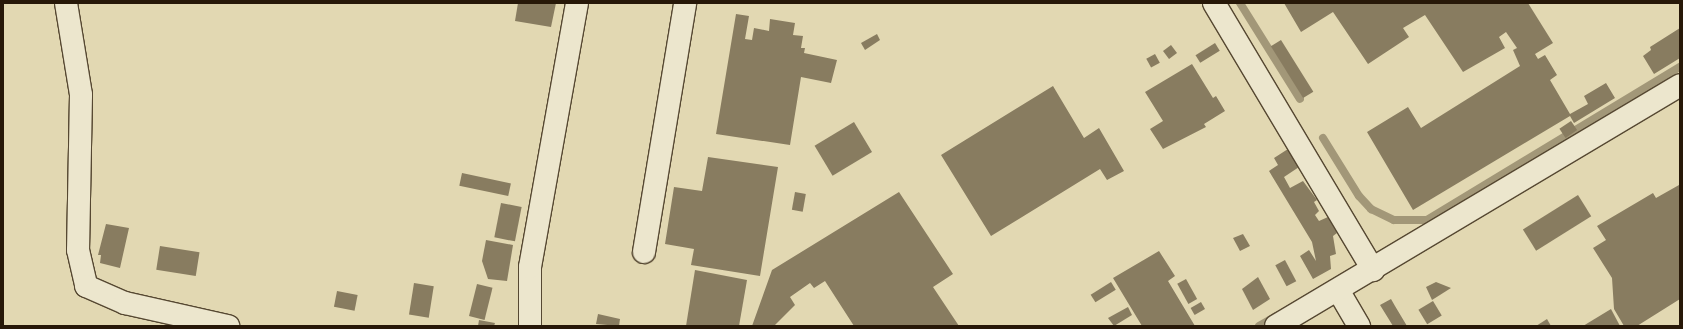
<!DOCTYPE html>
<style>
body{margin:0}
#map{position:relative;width:1683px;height:329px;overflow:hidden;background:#e2d8b2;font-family:"Libre Bodoni",serif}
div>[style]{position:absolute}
.stream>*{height:8px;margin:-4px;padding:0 4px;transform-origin:4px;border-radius:4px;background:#a29778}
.building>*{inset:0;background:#887c60;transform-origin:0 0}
.roads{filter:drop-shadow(1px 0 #564832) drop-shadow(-1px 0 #564832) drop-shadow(0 1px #564832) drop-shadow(0 -1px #564832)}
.minor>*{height:22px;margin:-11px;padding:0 11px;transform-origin:11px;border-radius:11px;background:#ece6cd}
span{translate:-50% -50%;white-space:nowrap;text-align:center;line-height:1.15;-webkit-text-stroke:3px #ece6cd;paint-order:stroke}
.frame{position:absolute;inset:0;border:4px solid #271808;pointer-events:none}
</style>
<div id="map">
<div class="stream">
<i style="left:1240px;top:3px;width:113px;rotate:58deg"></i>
<i style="left:1323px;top:138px;width:68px;rotate:58.2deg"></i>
<i style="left:1359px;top:196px;width:18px;rotate:47deg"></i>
<i style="left:1371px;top:209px;width:25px;rotate:26deg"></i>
<i style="left:1394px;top:220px;width:33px"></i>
<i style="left:1427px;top:220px;width:296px;rotate:-31.2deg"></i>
<i style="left:1259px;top:326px;width:20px;rotate:-30deg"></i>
</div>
<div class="building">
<i style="clip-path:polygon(518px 3px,556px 3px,551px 27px,515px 21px)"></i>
<i style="clip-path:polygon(1284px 3px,1528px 3px,1553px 43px,1535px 54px,1538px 59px,1545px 55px,1557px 75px,1550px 80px,1570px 114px,1588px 104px,1584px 96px,1606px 83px,1615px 98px,1574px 123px,1570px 116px,1413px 210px,1367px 132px,1408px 107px,1421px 128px,1520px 66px,1513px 50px,1517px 48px,1506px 32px,1499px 37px,1505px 48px,1463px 72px,1425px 15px,1403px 28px,1409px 37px,1368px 64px,1333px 12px,1301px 32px)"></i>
<i style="clip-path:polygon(736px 14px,749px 16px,745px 39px,752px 40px,754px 28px,769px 31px,770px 19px,795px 23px,793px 35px,803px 36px,801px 48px,805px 48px,804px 53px,837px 60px,831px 83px,801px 77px,790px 145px,716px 134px)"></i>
<i style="clip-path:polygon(1680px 28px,1680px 58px,1654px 74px,1643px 56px,1651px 50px,1650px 47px)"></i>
<i style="clip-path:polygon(877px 34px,880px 40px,865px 50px,861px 43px)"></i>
<i style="left:1281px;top:40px;width:61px;height:12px;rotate:58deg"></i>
<i style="left:1215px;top:43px;width:9px;height:23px;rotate:58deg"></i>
<i style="left:1171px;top:45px;width:10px;height:10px;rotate:53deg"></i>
<i style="left:1155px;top:54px;width:10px;height:10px;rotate:61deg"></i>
<i style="clip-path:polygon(1192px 64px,1213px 98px,1216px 96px,1225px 111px,1204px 124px,1206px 127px,1163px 149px,1150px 129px,1163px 121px,1145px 92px)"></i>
<i style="clip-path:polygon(1053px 86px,1084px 138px,1099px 128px,1124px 171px,1107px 180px,1100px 169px,991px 236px,941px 155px)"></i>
<i style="left:1571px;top:121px;width:11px;height:14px;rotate:56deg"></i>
<i style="left:854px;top:122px;width:35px;height:46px;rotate:59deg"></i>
<i style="clip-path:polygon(1288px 149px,1299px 167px,1284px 177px,1290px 188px,1303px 181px,1317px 200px,1314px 202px,1319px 211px,1315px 215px,1319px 221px,1328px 217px,1337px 233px,1333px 236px,1336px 254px,1330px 256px,1331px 269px,1313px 279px,1300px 256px,1309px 250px,1316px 261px,1312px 242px,1269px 171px,1278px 165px,1274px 158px)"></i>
<i style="clip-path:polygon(708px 157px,778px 167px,760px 276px,691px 265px,694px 249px,665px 244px,674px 187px,702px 191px)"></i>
<i style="left:462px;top:173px;width:50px;height:13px;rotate:12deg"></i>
<i style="clip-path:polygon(1679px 185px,1680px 299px,1637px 326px,1624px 326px,1614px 309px,1612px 278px,1593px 248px,1606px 240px,1597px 226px,1653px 193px,1656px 198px)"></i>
<i style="left:795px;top:192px;width:11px;height:18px;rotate:10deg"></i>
<i style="clip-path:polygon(899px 192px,953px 274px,933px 287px,959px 326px,854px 326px,825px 281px,814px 288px,810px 283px,790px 297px,795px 305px,774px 326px,752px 326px,772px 270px)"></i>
<i style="left:1578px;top:195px;width:25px;height:65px;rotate:58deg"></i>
<i style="left:501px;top:203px;width:21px;height:35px;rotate:11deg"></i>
<i style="clip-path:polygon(106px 224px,129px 228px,120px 268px,100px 263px,101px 255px,98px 255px)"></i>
<i style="clip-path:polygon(1243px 234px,1250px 246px,1240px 251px,1233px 238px)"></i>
<i style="clip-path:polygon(486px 240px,513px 245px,507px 281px,488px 279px,482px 261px)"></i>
<i style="left:160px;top:246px;width:40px;height:24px;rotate:9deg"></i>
<i style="clip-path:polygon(1159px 251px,1175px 276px,1168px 281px,1195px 326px,1142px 326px,1113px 278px)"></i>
<i style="left:1285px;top:260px;width:24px;height:11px;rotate:62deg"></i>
<i style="clip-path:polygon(695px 270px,747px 280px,739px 326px,686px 326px)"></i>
<i style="clip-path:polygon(1258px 277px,1270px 299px,1253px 310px,1242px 289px)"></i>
<i style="left:1186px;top:279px;width:23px;height:10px;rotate:61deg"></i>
<i style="left:1111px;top:282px;width:9px;height:24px;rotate:58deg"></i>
<i style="clip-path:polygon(1436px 282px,1451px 288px,1432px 300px,1426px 287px)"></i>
<i style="left:414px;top:283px;width:20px;height:32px;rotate:9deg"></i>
<i style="left:477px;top:284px;width:16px;height:33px;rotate:14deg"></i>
<i style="left:337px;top:291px;width:21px;height:16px;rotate:11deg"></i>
<i style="clip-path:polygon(1391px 299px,1395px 306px,1407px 326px,1393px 326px,1380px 305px)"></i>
<i style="left:1433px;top:301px;width:17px;height:17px;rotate:59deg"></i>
<i style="left:1201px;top:302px;width:8px;height:12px;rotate:60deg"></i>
<i style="clip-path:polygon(1128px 307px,1132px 315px,1114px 326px,1108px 318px)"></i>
<i style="clip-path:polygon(1611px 309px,1620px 326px,1583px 326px)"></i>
<i style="clip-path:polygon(598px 314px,620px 319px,619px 326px,596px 324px)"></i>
<i style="clip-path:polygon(1547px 319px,1551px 326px,1536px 326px)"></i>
<i style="clip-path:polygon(479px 320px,495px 323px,494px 326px,478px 326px)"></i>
</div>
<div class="roads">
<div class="minor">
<i style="left:66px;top:3px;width:93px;rotate:80.7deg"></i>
<i style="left:81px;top:95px;width:155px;rotate:91.1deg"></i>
<i style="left:78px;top:250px;width:37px;rotate:77deg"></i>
<i style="left:86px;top:286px;width:43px;rotate:23.6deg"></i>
<i style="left:125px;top:303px;width:106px;rotate:12.6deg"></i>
<i style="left:1214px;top:3px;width:311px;rotate:59.2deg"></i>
<i style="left:644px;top:252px;width:252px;rotate:-80.6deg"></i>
<i style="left:1338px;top:290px;width:42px;rotate:59.7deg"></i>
<i style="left:530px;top:326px;width:59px;rotate:-90deg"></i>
<i style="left:530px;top:267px;width:268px;rotate:-79.9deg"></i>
<i style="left:1276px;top:326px;width:470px;rotate:-30.8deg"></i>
</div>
</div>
<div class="frame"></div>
</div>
